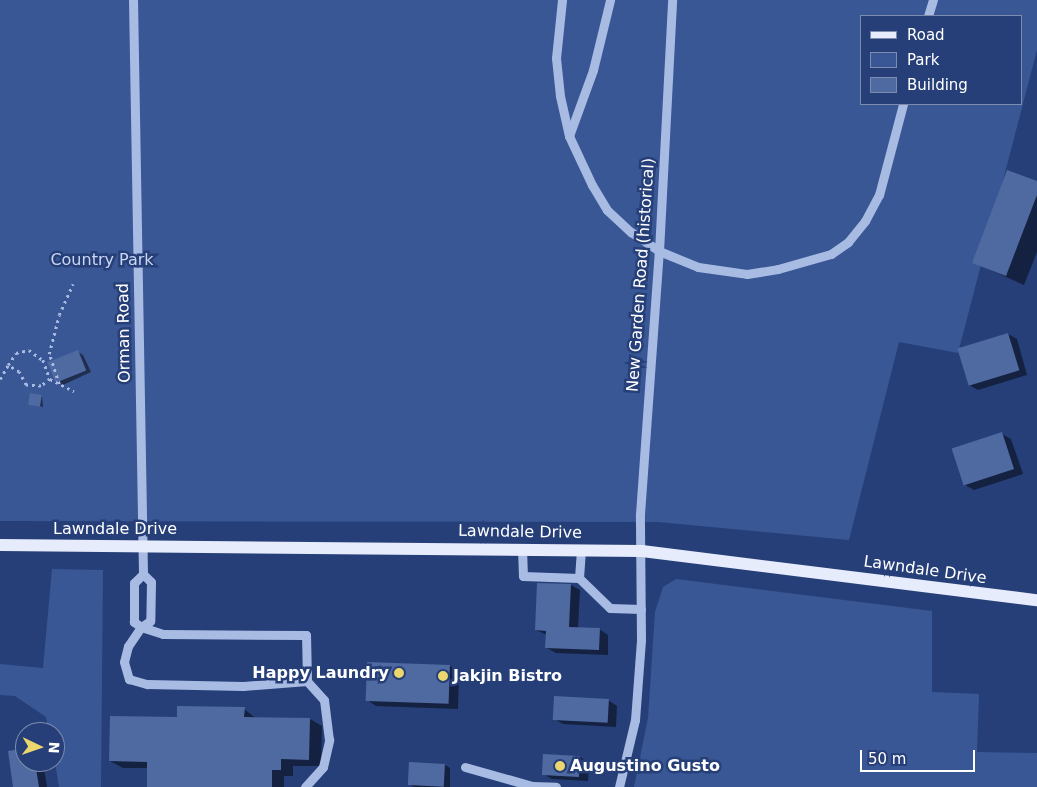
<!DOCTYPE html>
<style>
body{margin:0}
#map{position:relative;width:1037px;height:787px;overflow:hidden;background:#263f78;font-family:"DejaVu Sans",sans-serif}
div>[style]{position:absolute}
.green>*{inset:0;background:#3a5795}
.shadow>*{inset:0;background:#0007}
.building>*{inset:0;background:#4f69a1;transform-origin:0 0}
.path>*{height:2.5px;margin-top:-1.25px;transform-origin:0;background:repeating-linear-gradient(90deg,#a8bbe3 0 2.5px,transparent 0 6.5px)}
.minor>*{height:9px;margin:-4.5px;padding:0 4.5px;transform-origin:4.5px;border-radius:4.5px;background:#a8bbe3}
.major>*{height:12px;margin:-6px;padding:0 6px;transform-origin:6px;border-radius:6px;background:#e7ecfc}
.dots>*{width:14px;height:14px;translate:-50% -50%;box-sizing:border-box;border:2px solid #263f78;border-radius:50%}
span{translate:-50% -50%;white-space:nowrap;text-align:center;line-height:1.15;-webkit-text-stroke:5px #263f78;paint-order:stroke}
.park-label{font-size:16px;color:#cad7f2}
.street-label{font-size:16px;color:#fff}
.poi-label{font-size:16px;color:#fff;font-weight:700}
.right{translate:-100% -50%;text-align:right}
.left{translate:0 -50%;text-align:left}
.legend{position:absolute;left:860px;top:15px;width:162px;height:90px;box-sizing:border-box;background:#263f78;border:1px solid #7d8cae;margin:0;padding:6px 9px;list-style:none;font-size:15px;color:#fff}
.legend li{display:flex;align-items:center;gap:10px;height:25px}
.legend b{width:25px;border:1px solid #7d8cae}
.north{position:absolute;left:15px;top:722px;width:50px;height:50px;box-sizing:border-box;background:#263f78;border:1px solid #7d8cae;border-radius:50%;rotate:93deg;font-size:14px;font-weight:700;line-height:20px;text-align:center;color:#fff}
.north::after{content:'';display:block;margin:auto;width:18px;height:22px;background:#ebd76e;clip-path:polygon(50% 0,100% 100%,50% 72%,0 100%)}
.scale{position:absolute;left:860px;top:750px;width:115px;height:22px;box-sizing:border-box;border:2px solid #fff;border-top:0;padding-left:6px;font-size:15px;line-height:18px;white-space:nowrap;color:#fff;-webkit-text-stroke:4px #263f78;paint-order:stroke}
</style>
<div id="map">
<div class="green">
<i style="clip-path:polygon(evenodd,0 0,1037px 0,1037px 50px,958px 353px,899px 342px,849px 540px,658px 522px,0 521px,0 0,861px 16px,1021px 16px,1021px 104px,861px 104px,861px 16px)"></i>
<i style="clip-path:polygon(52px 569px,103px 570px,101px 787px,59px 787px,55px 762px,55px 732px,49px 732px,46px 717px,15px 696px,0 695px,0 664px,43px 668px)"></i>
<i style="clip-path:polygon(676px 579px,932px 611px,932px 692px,979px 694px,977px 752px,1037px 753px,1037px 787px,634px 787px,648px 718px,655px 612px,663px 587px)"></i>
</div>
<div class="shadow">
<i style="clip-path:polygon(1037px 183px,1037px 252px,1024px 285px,973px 262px)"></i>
<i style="clip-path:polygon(1008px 334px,1017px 339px,1027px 375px,978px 390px,969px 385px)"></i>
<i style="clip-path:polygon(78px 352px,83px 355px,91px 372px,63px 385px,58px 382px)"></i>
<i style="clip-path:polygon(42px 396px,43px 407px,30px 404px)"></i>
<i style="clip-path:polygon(1002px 434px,1011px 439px,1023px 474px,974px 490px,965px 485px)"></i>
<i style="clip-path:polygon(571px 585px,580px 590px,578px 628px,599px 629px,608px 635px,608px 655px,556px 653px,547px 648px,547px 635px,536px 630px)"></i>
<i style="clip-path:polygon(369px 663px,450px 666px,459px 671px,458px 709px,376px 706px,367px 700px)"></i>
<i style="clip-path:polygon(608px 700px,617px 706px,616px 727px,563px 724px,554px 719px)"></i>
<i style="clip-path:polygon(244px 709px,257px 719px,310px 719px,322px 726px,321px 766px,293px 766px,293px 776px,284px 776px,284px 787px,148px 787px,148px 768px,123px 768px,110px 761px,178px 718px)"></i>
<i style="clip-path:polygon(25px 750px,25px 762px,43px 762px,47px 787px,14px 787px)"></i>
<i style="clip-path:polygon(544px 756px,580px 757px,589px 763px,588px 781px,552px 779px,543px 774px)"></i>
<i style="clip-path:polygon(445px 765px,450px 768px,450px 787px,414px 787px,409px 784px)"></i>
</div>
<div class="building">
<i style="clip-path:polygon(1007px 170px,1037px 181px,1037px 195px,1006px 276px,972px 263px)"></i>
<i style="left:1008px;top:333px;width:39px;height:53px;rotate:73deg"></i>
<i style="left:78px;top:350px;width:22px;height:33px;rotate:68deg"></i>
<i style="left:30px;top:393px;width:12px;height:12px;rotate:9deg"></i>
<i style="left:1002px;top:432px;width:39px;height:53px;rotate:72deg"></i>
<i style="clip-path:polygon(537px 583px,571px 584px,569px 627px,600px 628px,599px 650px,545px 648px,546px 631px,535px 630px)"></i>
<i style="left:367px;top:662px;width:83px;height:39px;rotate:2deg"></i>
<i style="left:554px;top:696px;width:55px;height:24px;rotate:3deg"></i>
<i style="clip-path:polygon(177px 706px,245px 707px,244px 717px,310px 718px,309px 760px,281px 759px,281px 770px,272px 770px,272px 787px,147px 787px,147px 762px,109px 761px,110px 716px,177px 717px)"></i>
<i style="clip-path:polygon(25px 748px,25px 762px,35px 762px,39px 787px,13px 787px,8px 751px)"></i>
<i style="left:543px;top:754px;width:37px;height:21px;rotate:3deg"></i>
<i style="left:409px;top:762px;width:36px;height:23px;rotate:3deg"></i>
</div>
<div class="path">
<i style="left:0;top:379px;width:16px;rotate:-60deg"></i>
<i style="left:8px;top:365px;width:14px;rotate:-56deg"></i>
<i style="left:16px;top:353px;width:13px;rotate:-13deg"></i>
<i style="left:29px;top:350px;width:17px;rotate:36deg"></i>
<i style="left:43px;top:360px;width:20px;rotate:70deg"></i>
<i style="left:50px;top:379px;width:11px;rotate:142deg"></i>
<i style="left:41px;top:386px;width:15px;rotate:-176deg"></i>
<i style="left:26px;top:385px;width:15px;rotate:-118deg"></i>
<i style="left:19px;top:372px;width:13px;rotate:-148deg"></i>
<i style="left:50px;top:379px;width:27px;rotate:27deg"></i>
<i style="left:59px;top:384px;width:32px;rotate:-108deg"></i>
<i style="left:49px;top:354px;width:40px;rotate:-75.6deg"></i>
<i style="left:59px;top:315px;width:34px;rotate:-66deg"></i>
</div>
<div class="minor">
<i style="left:133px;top:0;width:574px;rotate:89deg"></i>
<i style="left:143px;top:574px;width:11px;rotate:45deg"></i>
<i style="left:151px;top:582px;width:39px;rotate:91deg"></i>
<i style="left:150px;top:621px;width:11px;rotate:146deg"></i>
<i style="left:141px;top:627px;width:9px;rotate:-144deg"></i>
<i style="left:134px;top:622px;width:39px;rotate:-90deg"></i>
<i style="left:134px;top:583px;width:13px;rotate:-45deg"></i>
<i style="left:562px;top:0;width:58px;rotate:95.9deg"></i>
<i style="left:556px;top:58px;width:38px;rotate:84deg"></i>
<i style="left:560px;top:96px;width:41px;rotate:77.3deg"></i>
<i style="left:569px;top:136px;width:54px;rotate:64.9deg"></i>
<i style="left:592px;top:185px;width:29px;rotate:59deg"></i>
<i style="left:607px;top:210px;width:33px;rotate:43deg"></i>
<i style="left:631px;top:232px;width:34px;rotate:34deg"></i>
<i style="left:659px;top:251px;width:42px;rotate:22.3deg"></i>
<i style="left:698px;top:267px;width:49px;rotate:8.1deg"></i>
<i style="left:747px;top:274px;width:31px;rotate:-9deg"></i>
<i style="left:778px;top:269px;width:55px;rotate:-15.8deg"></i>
<i style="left:831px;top:254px;width:21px;rotate:-35deg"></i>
<i style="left:848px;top:242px;width:27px;rotate:-51deg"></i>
<i style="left:865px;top:221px;width:30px;rotate:-62deg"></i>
<i style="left:879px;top:195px;width:94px;rotate:-75.2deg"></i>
<i style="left:928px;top:16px;width:17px;rotate:-73deg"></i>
<i style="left:569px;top:136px;width:70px;rotate:-70deg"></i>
<i style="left:593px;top:70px;width:72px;rotate:-76.3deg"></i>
<i style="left:522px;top:548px;width:28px;rotate:88deg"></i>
<i style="left:523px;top:576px;width:56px;rotate:2deg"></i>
<i style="left:579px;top:578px;width:29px;rotate:-86deg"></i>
<i style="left:579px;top:578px;width:43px;rotate:44.1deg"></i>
<i style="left:610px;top:608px;width:31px;rotate:2deg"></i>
<i style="left:465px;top:767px;width:70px;rotate:15.8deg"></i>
<i style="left:532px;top:786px;width:24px;rotate:2deg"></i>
<i style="left:305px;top:787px;width:27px;rotate:-48deg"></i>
<i style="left:323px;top:767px;width:28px;rotate:-77deg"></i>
<i style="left:329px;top:740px;width:40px;rotate:-97.1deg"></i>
<i style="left:324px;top:700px;width:25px;rotate:-132deg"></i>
<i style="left:307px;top:681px;width:46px;rotate:-91.2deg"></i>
<i style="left:306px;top:635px;width:143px;rotate:-179.6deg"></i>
<i style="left:163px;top:634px;width:23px;rotate:-162deg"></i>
<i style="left:141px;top:627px;width:23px;rotate:124deg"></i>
<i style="left:128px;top:646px;width:16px;rotate:104deg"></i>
<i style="left:124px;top:662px;width:18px;rotate:74deg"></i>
<i style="left:129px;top:679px;width:19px;rotate:16deg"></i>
<i style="left:147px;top:684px;width:96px;rotate:1.2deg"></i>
<i style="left:243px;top:686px;width:64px;rotate:-4.5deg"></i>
<i style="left:619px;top:787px;width:69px;rotate:-76.6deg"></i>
<i style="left:635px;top:720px;width:80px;rotate:-85.7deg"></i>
<i style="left:641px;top:640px;width:126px;rotate:-90.5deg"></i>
<i style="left:640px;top:514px;width:264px;rotate:-85.9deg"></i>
<i style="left:659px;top:251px;width:251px;rotate:-87deg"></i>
</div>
<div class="major">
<i style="left:0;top:545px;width:642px;rotate:0.54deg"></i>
<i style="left:642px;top:551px;width:398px;rotate:7.1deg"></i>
</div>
<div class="dots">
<i style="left:399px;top:673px;background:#ebd76e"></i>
<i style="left:443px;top:676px;background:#ebd76e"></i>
<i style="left:560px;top:766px;background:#ebd76e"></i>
</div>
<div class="park-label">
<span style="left:102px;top:260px">Country Park</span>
</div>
<div class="street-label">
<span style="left:641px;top:275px;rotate:-86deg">New Garden Road (historical)</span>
<span style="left:124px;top:333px;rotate:-91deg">Orman Road</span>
<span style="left:115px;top:529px">Lawndale Drive</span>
<span style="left:520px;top:532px;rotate:1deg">Lawndale Drive</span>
<span style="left:925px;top:570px;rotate:8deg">Lawndale Drive</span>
</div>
<div class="poi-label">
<span class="right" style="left:389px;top:673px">Happy Laundry</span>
<span class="left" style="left:453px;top:676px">Jakjin Bistro</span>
<span class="left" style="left:570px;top:766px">Augustino Gusto</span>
</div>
<ul class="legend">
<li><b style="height:6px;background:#e7ecfc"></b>Road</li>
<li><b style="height:14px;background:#3a5795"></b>Park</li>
<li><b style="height:14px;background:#4f69a1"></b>Building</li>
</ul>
<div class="north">N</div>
<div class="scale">50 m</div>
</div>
